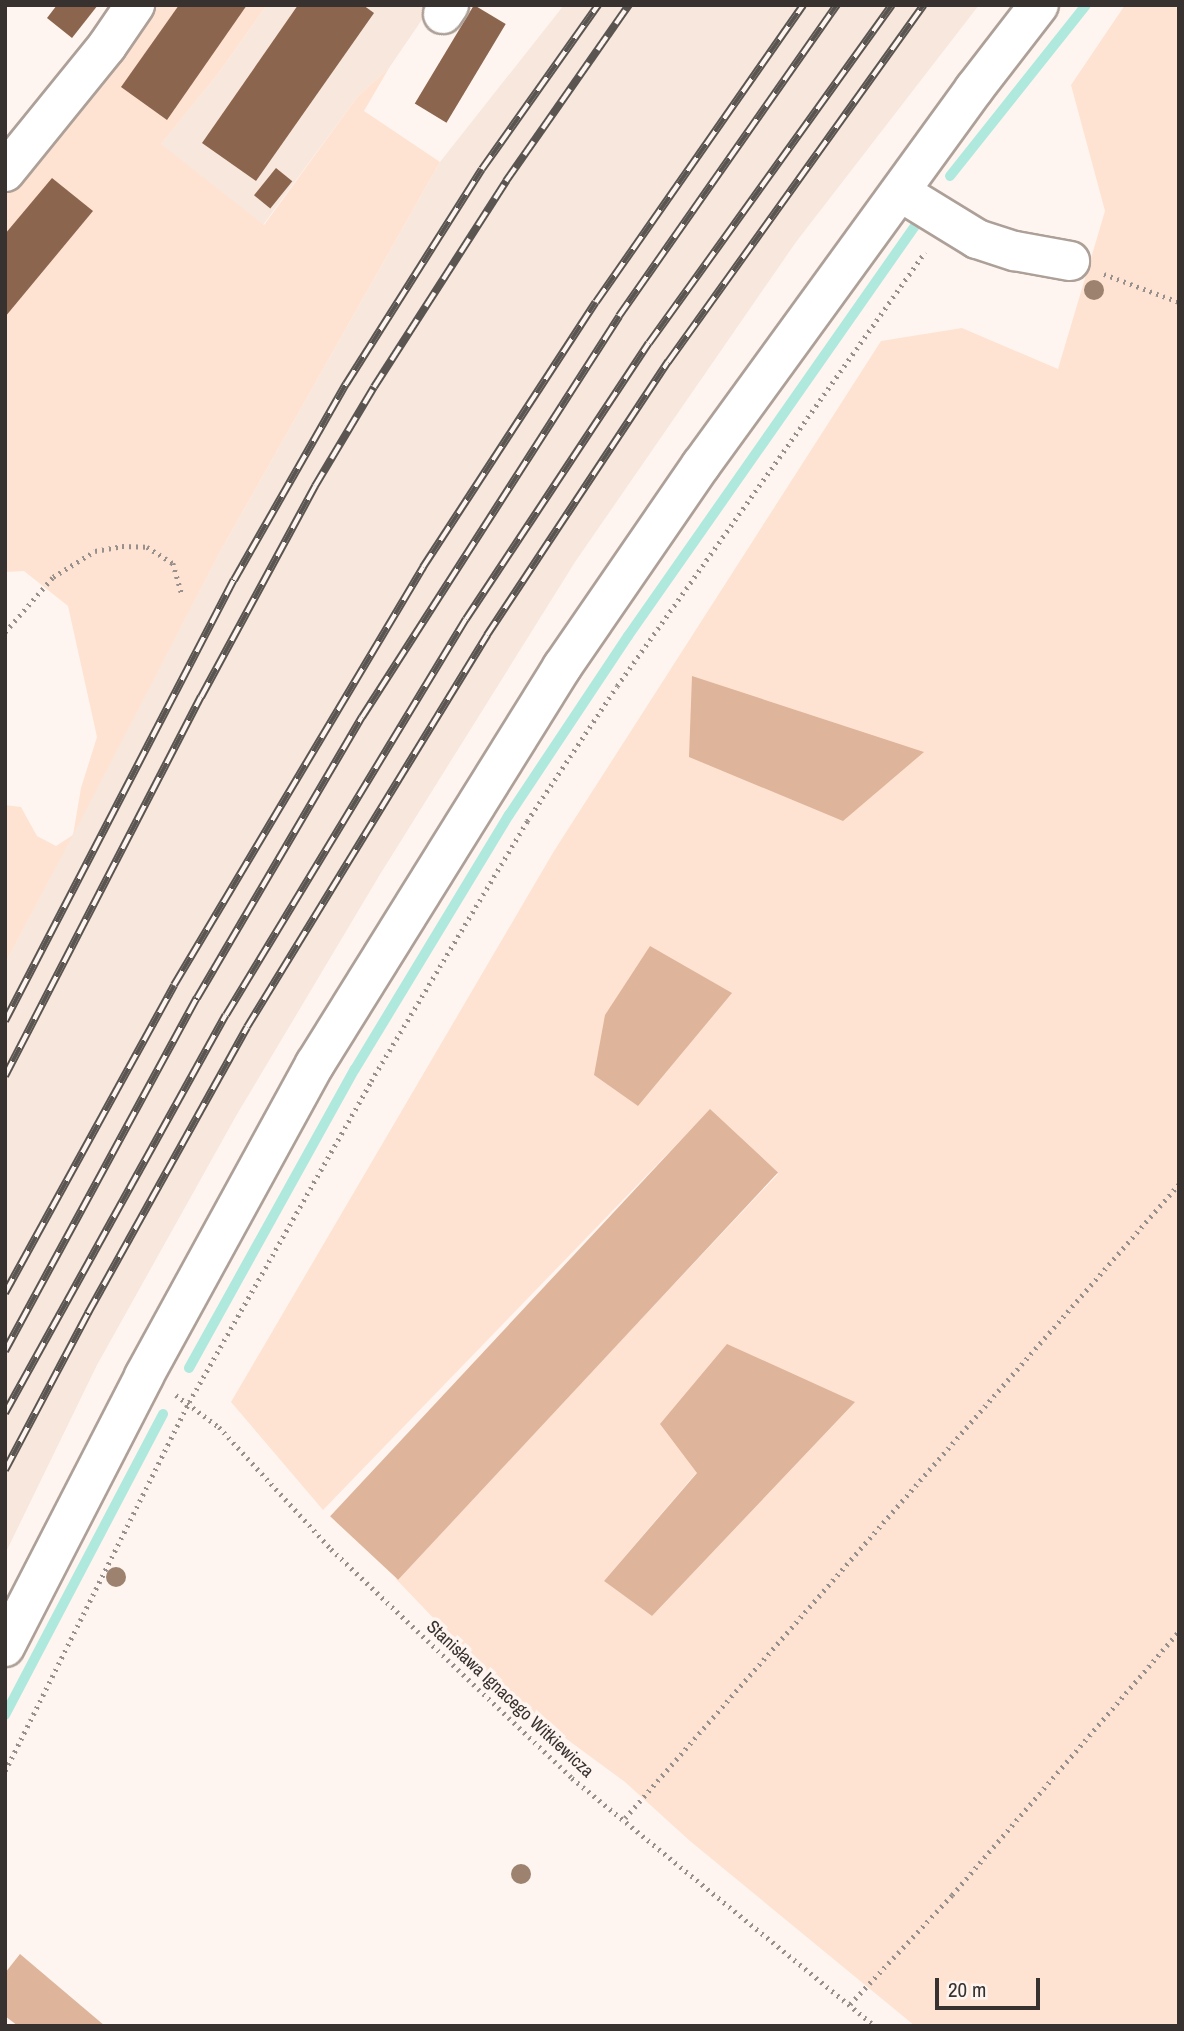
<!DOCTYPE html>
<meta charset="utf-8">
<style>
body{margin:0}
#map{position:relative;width:1184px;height:2031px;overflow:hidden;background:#fef5f0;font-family:"Archivo Narrow",sans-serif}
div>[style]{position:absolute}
.built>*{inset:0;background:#f8e7dd}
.green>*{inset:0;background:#fee3d2}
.forest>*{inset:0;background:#deb49a;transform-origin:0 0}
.stream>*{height:10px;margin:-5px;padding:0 5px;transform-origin:5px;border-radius:5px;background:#afe9de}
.building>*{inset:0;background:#8b654d;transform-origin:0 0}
.path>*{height:4.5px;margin-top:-2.25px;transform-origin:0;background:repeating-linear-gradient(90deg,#97908c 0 2px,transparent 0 7px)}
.roads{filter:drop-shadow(2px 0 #ada098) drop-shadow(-2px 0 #ada098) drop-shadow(0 2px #ada098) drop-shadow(0 -2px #ada098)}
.minor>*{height:38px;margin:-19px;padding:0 19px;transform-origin:19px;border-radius:19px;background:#fff}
.rail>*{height:8px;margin-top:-4px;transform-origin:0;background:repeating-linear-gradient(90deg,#fef5f0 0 16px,#5a5551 0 32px);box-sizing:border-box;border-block:2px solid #5a5551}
.trees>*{width:20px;height:20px;margin:-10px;border-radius:50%;background:#9d836f}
span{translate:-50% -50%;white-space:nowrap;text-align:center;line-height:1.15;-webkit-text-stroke:7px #fef5f0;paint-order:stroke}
.street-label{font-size:18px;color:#37322f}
.frame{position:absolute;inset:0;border:7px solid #37322f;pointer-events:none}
.scale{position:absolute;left:935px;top:1978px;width:105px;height:32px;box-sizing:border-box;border:4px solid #37322f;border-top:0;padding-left:9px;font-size:21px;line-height:24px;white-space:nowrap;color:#37322f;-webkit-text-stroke:5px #fef5f0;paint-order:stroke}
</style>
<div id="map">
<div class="built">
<i style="clip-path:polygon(267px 5px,432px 5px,389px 68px,358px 96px,263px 225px,160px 145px,218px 74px)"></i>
<i style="clip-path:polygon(564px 5px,979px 5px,796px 242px,575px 562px,379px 876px,236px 1116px,97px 1365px,5px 1554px,5px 964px,220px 552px,440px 162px)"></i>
</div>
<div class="green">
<i style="clip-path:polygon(156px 5px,267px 5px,218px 74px,161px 144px,264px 225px,358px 96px,389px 68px,364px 111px,440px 162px,220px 552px,84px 814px,5px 964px,5px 805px,21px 807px,37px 836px,56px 846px,73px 835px,81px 788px,97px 737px,68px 606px,24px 571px,5px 572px,5px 191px,88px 81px)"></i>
<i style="clip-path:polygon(evenodd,1125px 5px,1179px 5px,1179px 2026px,915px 2026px,690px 1841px,625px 1782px,508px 1696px,396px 1579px,778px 1174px,710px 1110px,323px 1510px,231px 1402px,554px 851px,881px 341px,962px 328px,1058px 369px,1105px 211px,1071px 85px,1125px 5px,697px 1472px,652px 1616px,604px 1581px,697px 1472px)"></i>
</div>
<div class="forest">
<i style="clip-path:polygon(692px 676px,924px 752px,843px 821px,689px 757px)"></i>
<i style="clip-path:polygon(650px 946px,732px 993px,638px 1106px,594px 1075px,605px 1015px)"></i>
<i style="left:710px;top:1109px;width:93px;height:557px;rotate:43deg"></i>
<i style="clip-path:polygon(727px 1344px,855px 1402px,652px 1616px,604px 1581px,697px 1473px,660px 1424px)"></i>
<i style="clip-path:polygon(20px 1954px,105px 2026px,18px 2026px,5px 2016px,5px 1973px)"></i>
</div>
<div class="stream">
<i style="left:950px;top:176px;width:218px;rotate:-51.5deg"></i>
<i style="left:189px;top:1368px;width:342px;rotate:-61deg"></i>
<i style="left:355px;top:1069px;width:297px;rotate:-58.8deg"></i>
<i style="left:509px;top:815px;width:215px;rotate:-56.4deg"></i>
<i style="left:628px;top:636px;width:504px;rotate:-55.02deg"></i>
<i style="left:5px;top:1715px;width:340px;rotate:-62.3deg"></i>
</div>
<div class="building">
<i style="clip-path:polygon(57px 5px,98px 5px,72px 38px,47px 18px)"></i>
<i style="clip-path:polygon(179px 5px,247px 5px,167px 120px,121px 87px)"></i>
<i style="clip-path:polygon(298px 5px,363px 5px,374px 13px,256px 181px,202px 143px)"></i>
<i style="left:474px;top:5px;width:37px;height:115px;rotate:31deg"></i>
<i style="left:276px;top:168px;width:21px;height:35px;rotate:39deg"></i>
<i style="clip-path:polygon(52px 178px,93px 211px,5px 317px,5px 234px)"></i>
</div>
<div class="path">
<i style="left:1104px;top:274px;width:80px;rotate:20.5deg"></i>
<i style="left:5px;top:632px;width:73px;rotate:-48.9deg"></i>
<i style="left:53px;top:577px;width:49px;rotate:-31.8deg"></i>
<i style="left:95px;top:551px;width:27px;rotate:-10deg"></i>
<i style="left:122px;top:546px;width:25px;rotate:2deg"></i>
<i style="left:147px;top:547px;width:31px;rotate:32deg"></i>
<i style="left:173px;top:563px;width:32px;rotate:74deg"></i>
<i style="left:176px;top:1395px;width:54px;rotate:36.7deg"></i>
<i style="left:219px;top:1427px;width:166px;rotate:47.4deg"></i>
<i style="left:331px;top:1549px;width:332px;rotate:43.5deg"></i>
<i style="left:572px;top:1778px;width:392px;rotate:39.3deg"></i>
<i style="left:5px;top:1771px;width:412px;rotate:-63.5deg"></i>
<i style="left:189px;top:1402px;width:369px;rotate:-60.4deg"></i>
<i style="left:371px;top:1081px;width:303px;rotate:-59deg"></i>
<i style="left:527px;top:821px;width:162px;rotate:-56.3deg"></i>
<i style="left:617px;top:686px;width:532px;rotate:-54.64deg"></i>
<i style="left:625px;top:1818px;width:842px;rotate:-48.85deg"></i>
<i style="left:850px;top:2004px;width:149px;rotate:-46.9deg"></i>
<i style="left:952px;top:1895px;width:348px;rotate:-49.3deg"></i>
</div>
<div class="roads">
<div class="minor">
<i style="left:443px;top:14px;width:11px;rotate:-56deg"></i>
<i style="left:5px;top:172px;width:162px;rotate:-51deg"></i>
<i style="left:107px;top:46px;width:50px;rotate:-55.7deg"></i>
<i style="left:902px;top:193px;width:88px;rotate:31.5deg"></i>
<i style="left:977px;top:239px;width:40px;rotate:18deg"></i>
<i style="left:1015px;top:251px;width:56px;rotate:10.3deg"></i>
<i style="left:5px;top:1647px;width:305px;rotate:-62.8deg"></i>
<i style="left:144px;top:1376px;width:356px;rotate:-61.3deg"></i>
<i style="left:315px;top:1064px;width:468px;rotate:-58.1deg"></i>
<i style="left:562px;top:667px;width:245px;rotate:-55.5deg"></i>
<i style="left:701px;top:465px;width:465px;rotate:-54deg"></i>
<i style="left:974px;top:89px;width:106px;rotate:-52.3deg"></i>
</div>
</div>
<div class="rail">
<i style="left:5px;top:1021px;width:497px;rotate:-62.6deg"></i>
<i style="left:234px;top:580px;width:226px;rotate:-60.3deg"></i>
<i style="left:346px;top:384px;width:254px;rotate:-57.7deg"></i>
<i style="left:482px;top:169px;width:201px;rotate:-54.7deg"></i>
<i style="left:5px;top:1076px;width:427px;rotate:-62.7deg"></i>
<i style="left:201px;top:697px;width:240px;rotate:-61.6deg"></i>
<i style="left:315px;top:486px;width:115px;rotate:-59.2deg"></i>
<i style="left:374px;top:387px;width:245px;rotate:-57.3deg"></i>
<i style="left:506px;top:181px;width:215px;rotate:-55.1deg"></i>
<i style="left:5px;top:1293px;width:351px;rotate:-61.2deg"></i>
<i style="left:174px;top:985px;width:487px;rotate:-59.2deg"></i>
<i style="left:423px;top:567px;width:316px;rotate:-56.9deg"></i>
<i style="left:596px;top:302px;width:362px;rotate:-55.1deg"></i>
<i style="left:5px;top:1351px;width:402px;rotate:-61.5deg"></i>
<i style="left:197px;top:998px;width:326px;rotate:-59.6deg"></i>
<i style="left:362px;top:717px;width:476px;rotate:-57.3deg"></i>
<i style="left:619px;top:316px;width:380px;rotate:-55deg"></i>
<i style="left:5px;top:1413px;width:455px;rotate:-61deg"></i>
<i style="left:226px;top:1015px;width:463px;rotate:-58.8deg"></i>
<i style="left:466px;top:619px;width:331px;rotate:-56.5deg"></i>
<i style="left:649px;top:343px;width:416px;rotate:-54.3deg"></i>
<i style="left:5px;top:1470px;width:178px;rotate:-62.1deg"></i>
<i style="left:88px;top:1313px;width:327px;rotate:-60.9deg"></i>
<i style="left:247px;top:1027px;width:460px;rotate:-58.5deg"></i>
<i style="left:487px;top:635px;width:328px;rotate:-56.5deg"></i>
<i style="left:668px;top:362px;width:439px;rotate:-54.4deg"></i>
</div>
<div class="trees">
<i style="left:1094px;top:290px"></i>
<i style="left:116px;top:1577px"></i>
<i style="left:521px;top:1874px"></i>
</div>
<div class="street-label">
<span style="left:510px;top:1699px;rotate:43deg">Stanisława Ignacego Witkiewicza</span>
</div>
<div class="frame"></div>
<div class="scale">20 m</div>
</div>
